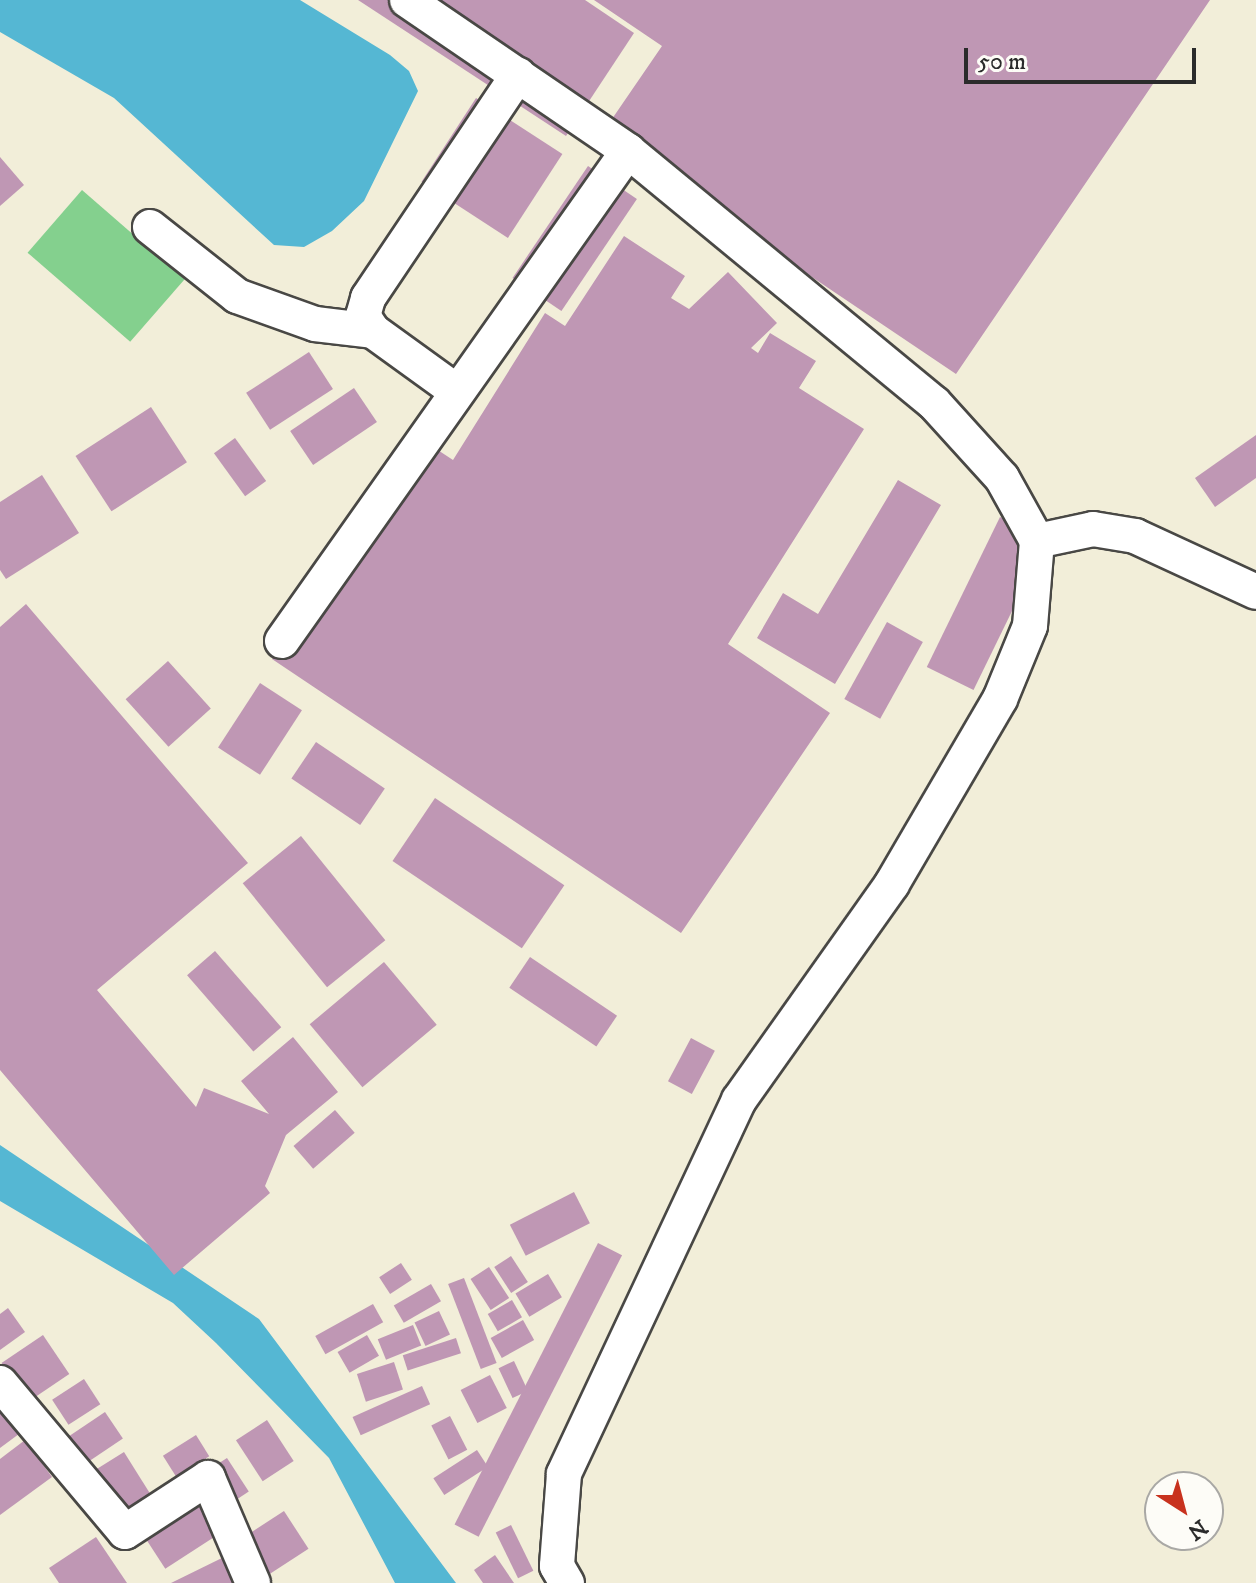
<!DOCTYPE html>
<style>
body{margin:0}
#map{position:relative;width:1256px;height:1583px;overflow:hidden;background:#f2eed9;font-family:"IM FELL DW Pica",serif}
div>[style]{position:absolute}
.green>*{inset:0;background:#84d08e;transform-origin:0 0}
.water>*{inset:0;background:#55b7d3}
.building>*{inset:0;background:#bf97b4;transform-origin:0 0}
.roads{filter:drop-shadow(2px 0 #494845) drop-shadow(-2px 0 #494845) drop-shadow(0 2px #494845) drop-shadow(0 -2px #494845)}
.minor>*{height:34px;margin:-17px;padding:0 17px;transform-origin:17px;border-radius:17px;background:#fff}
span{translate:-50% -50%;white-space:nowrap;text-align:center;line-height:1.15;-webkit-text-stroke:8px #fdfcf7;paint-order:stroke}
.north{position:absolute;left:1144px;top:1471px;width:80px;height:80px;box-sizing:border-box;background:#fdfcf7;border:2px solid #a9a8a5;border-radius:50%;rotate:144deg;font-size:22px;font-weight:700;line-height:32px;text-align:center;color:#2b2b2b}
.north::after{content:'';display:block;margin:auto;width:28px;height:36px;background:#c8321e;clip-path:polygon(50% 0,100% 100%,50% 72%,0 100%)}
.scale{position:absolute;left:964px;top:48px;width:232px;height:36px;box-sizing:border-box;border:4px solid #2b2b2b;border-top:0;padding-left:10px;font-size:24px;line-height:28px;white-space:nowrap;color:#2b2b2b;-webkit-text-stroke:6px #fdfcf7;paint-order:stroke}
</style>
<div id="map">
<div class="green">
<i style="left:82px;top:190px;width:136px;height:83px;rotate:41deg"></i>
</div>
<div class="water">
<i style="clip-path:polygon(0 0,300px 0,390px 55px,409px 71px,418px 91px,364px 201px,332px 231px,304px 247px,274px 245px,114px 98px,0 32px)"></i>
<i style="clip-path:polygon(0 1145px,259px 1319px,456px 1583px,395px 1583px,329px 1458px,216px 1343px,173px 1303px,0 1201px)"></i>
</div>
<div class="building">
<i style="clip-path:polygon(358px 0,585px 0,634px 33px,566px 136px)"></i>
<i style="clip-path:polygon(594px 0,1210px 0,956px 374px,601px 135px,662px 46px)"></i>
<i style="left:476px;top:98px;width:103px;height:100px;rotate:33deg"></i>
<i style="clip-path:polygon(0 157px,24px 185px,0 206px)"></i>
<i style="left:588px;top:166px;width:59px;height:135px;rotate:34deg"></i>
<i style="clip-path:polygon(624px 236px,685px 276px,671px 298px,689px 309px,728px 272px,777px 323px,751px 348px,758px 353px,770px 333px,816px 361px,799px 388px,864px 429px,728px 644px,830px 713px,681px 933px,272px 659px,421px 439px,453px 460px,545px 313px,565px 326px)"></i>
<i style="left:309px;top:352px;width:44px;height:75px;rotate:57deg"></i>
<i style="left:354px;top:388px;width:41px;height:77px;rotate:56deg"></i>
<i style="left:151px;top:407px;width:66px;height:90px;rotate:57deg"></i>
<i style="clip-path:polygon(1256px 435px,1256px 478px,1215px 507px,1195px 478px)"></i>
<i style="left:235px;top:438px;width:53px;height:26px;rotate:54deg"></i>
<i style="clip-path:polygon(42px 475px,79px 533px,6px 579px,0 570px,0 502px)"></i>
<i style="clip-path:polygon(898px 480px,941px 505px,835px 684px,757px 638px,783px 593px,818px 614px)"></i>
<i style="left:1000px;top:517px;width:52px;height:167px;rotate:26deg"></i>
<i style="clip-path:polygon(26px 604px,248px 863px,97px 990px,196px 1107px,204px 1088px,269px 1114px,241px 1081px,293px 1037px,338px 1092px,286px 1135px,265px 1186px,270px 1193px,174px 1275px,0 1070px,0 627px)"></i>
<i style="left:887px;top:622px;width:41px;height:88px;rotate:29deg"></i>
<i style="left:168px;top:661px;width:64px;height:57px;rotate:48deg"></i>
<i style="left:260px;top:683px;width:50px;height:77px;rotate:33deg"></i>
<i style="left:316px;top:742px;width:83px;height:44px;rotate:34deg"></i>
<i style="left:435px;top:798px;width:156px;height:76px;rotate:34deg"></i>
<i style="left:301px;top:836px;width:134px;height:75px;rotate:51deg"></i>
<i style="left:215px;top:951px;width:101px;height:37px;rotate:49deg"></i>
<i style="left:530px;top:957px;width:105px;height:37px;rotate:34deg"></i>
<i style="left:384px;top:962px;width:82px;height:97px;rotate:50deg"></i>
<i style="left:691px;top:1038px;width:27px;height:49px;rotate:28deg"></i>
<i style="left:335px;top:1110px;width:30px;height:55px;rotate:49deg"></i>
<i style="left:574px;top:1192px;width:35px;height:72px;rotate:63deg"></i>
<i style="left:598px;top:1243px;width:27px;height:316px;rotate:27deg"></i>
<i style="left:511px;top:1256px;width:31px;height:20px;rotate:57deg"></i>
<i style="left:401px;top:1263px;width:20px;height:26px;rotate:57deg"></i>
<i style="left:489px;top:1267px;width:37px;height:22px;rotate:57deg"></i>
<i style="left:548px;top:1274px;width:27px;height:38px;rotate:59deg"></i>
<i style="left:464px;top:1278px;width:91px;height:17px;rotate:69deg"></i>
<i style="left:431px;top:1284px;width:20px;height:43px;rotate:60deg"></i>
<i style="left:512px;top:1300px;width:20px;height:28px;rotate:60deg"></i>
<i style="left:373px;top:1304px;width:21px;height:66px;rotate:61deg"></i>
<i style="clip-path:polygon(8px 1308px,25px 1332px,0 1350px,0 1314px)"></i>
<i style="left:439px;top:1311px;width:26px;height:27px;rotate:65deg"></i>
<i style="left:523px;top:1320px;width:23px;height:37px;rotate:61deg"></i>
<i style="left:413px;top:1325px;width:22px;height:38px;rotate:68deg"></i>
<i style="left:43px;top:1335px;width:47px;height:50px;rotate:56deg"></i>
<i style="left:367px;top:1335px;width:24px;height:34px;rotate:60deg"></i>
<i style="left:456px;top:1338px;width:16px;height:56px;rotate:72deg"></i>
<i style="left:514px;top:1361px;width:33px;height:17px;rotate:65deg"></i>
<i style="left:394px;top:1362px;width:29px;height:39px;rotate:72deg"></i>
<i style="left:490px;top:1375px;width:37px;height:33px;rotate:63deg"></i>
<i style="left:84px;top:1379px;width:30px;height:38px;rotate:57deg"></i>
<i style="left:422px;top:1386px;width:20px;height:76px;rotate:66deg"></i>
<i style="clip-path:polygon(7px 1409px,23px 1431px,0 1448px,0 1414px)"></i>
<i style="left:105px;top:1412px;width:32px;height:48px;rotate:56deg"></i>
<i style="left:450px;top:1416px;width:38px;height:21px;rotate:63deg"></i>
<i style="left:267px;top:1420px;width:49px;height:37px;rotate:57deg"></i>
<i style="left:196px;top:1435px;width:25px;height:39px;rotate:58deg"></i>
<i style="clip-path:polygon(25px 1440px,52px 1477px,0 1515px,0 1459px)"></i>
<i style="left:477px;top:1450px;width:20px;height:52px;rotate:57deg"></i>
<i style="left:124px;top:1452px;width:52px;height:42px;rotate:58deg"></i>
<i style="left:227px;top:1458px;width:40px;height:19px;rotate:57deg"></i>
<i style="left:197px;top:1491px;width:48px;height:69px;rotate:57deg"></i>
<i style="left:284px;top:1511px;width:45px;height:50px;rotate:57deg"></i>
<i style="left:511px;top:1525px;width:51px;height:17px;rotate:64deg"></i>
<i style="clip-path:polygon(96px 1537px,127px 1583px,59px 1583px,49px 1568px)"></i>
<i style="clip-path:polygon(495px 1555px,514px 1583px,483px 1583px,474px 1570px)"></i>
<i style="clip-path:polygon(226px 1556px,239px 1583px,171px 1583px)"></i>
</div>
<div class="roads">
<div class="minor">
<i style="left:407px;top:0;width:268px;rotate:34.3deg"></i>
<i style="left:628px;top:151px;width:396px;rotate:39.5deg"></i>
<i style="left:934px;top:403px;width:101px;rotate:47.8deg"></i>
<i style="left:1002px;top:478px;width:72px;rotate:60.9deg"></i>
<i style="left:1037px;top:541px;width:85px;rotate:94.7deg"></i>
<i style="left:1030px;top:626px;width:79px;rotate:112.3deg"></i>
<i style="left:1000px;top:699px;width:214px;rotate:120.3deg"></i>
<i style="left:892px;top:884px;width:265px;rotate:125.3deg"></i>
<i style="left:739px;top:1100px;width:413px;rotate:115.1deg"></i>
<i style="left:564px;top:1474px;width:92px;rotate:94.4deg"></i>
<i style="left:557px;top:1566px;width:20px;rotate:60deg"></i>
<i style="left:150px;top:227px;width:111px;rotate:38.4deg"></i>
<i style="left:237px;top:296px;width:83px;rotate:19.7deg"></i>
<i style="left:315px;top:324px;width:58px;rotate:6.9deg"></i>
<i style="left:456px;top:391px;width:102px;rotate:-144.1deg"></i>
<i style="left:373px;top:331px;width:18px;rotate:-124deg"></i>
<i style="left:363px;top:316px;width:19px;rotate:-74deg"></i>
<i style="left:368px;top:298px;width:269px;rotate:-56.1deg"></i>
<i style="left:1037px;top:541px;width:57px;rotate:-12.1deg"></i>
<i style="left:1093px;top:529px;width:43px;rotate:9.5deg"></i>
<i style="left:1135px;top:536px;width:133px;rotate:24.8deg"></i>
<i style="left:282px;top:641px;width:600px;rotate:-54.77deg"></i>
<i style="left:0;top:1383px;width:194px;rotate:50deg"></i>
<i style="left:125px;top:1532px;width:99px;rotate:-33deg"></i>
<i style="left:208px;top:1478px;width:114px;rotate:66.8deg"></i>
</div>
</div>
<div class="north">N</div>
<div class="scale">50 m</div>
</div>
